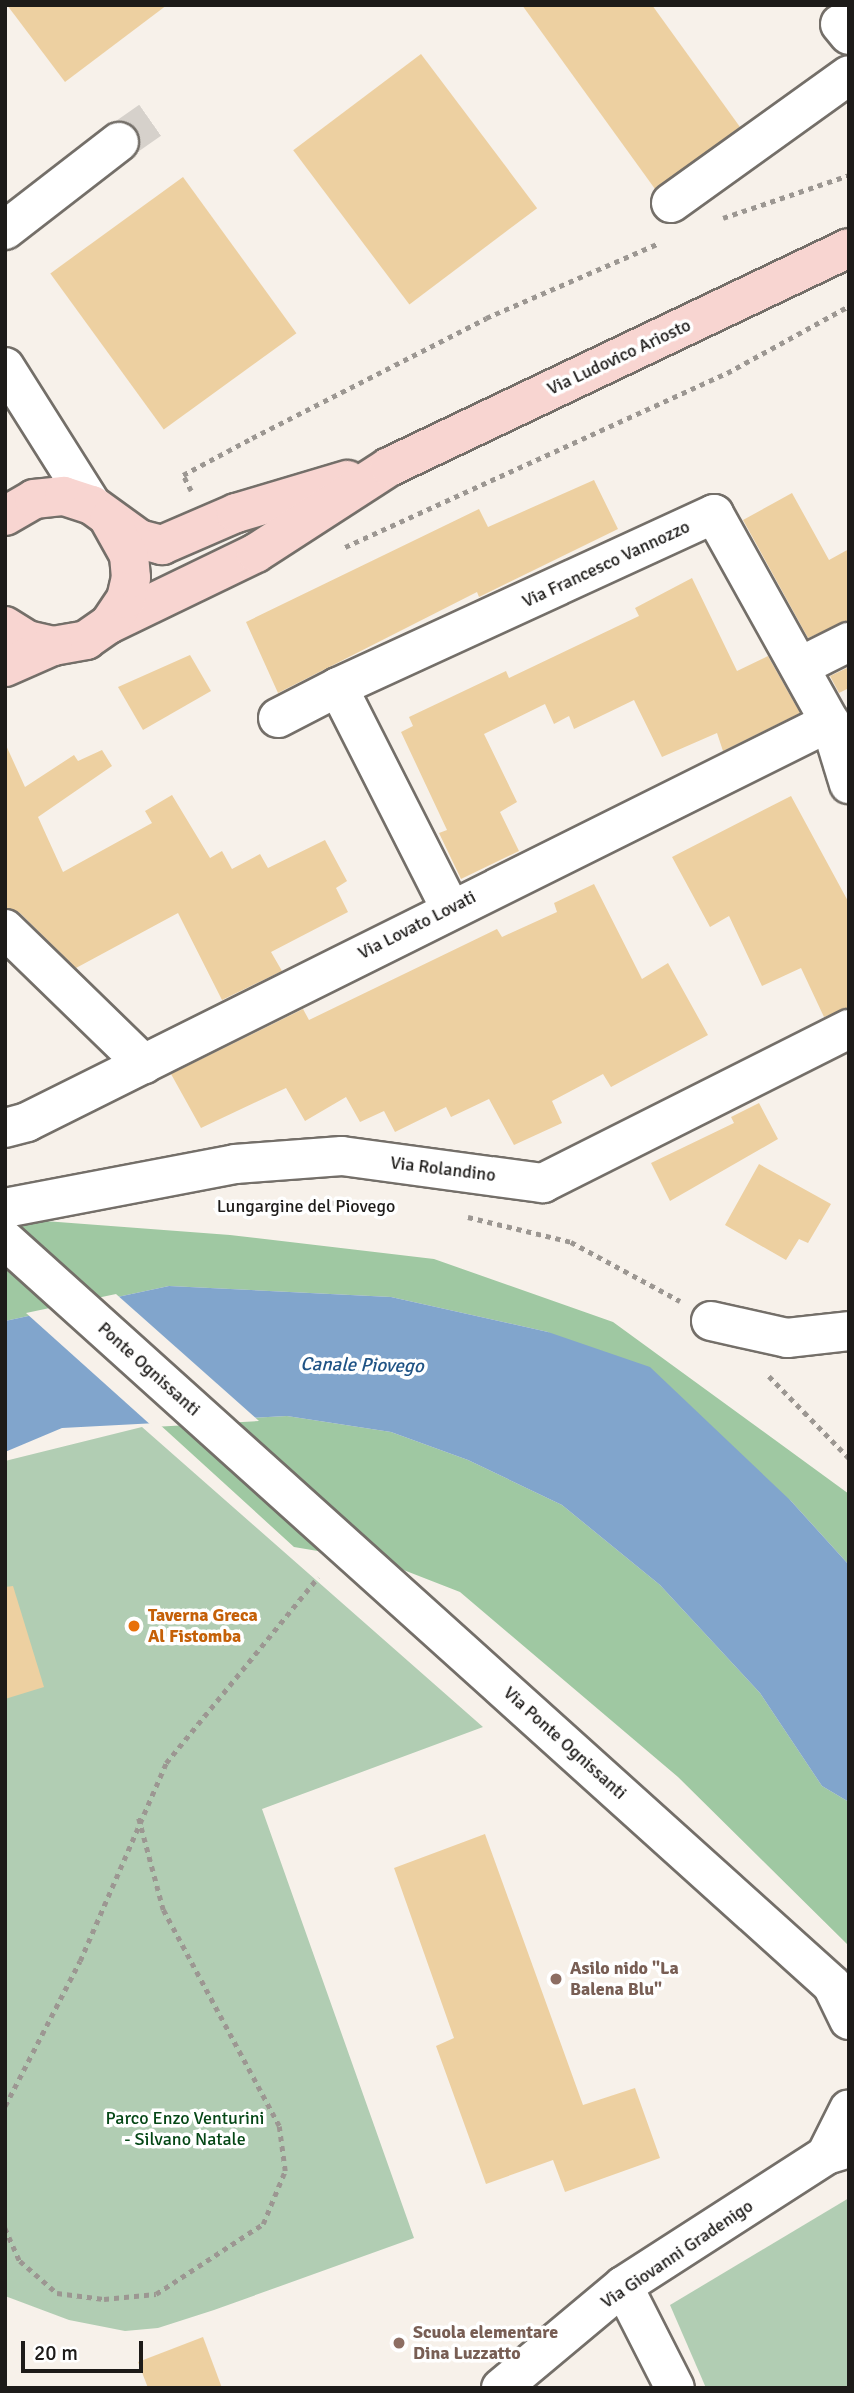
<!DOCTYPE html>
<style>
body{margin:0}
#map{position:relative;width:854px;height:2393px;overflow:hidden;background:#f7f1ea;font-family:Signika,sans-serif}
div>[style]{position:absolute}
.green>*{inset:0;background:#b1cdb3}
.forest>*{inset:0;background:#9fc8a2}
.water>*{inset:0;background:#81a5cc}
.pier>*{inset:0;background:#f7f1ea}
.building>*{inset:0;background:#edd0a1;transform-origin:0 0}
.minor-tunnel>*{height:38px;margin-top:-19px;transform-origin:0;background:repeating-linear-gradient(90deg,#d6d1cb 0 38px,transparent 0 57px)}
.path>*{height:4.5px;margin-top:-2.25px;transform-origin:0;background:repeating-linear-gradient(90deg,#9c9792 0 5px,transparent 0 10px)}
.roads{filter:drop-shadow(2px 0 #746f69) drop-shadow(-2px 0 #746f69) drop-shadow(0 2px #746f69) drop-shadow(0 -2px #746f69)}
.minor>*{height:38px;margin:-19px;padding:0 19px;transform-origin:19px;border-radius:19px;background:#fff}
.major>*{height:38px;margin:-19px;padding:0 19px;transform-origin:19px;border-radius:19px;background:#f8d5d1}
.dots>*{width:19px;height:19px;translate:-50% -50%;box-sizing:border-box;border:4px solid #fff;border-radius:50%}
span{translate:-50% -50%;white-space:nowrap;text-align:center;line-height:1.15;-webkit-text-stroke:7px #fff;paint-order:stroke}
.street-label{font-size:18px;color:#1d1b19}
.food-label{font-size:18px;color:#c56008;font-weight:700}
.left{translate:0 -50%;text-align:left}
.education-label{font-size:18px;color:#785e54;font-weight:700}
.park-label{font-size:18px;color:#054716}
.water-label{font-size:19px;color:#1f5385;font-style:italic}
.frame{position:absolute;inset:0;border:7px solid #1d1b19;pointer-events:none}
.scale{position:absolute;left:21px;top:2341px;width:122px;height:32px;box-sizing:border-box;border:4px solid #1d1b19;border-top:0;padding-left:9px;font-size:21px;line-height:24px;white-space:nowrap;color:#1d1b19;-webkit-text-stroke:5px #fff;paint-order:stroke}
</style>
<div id="map">
<div class="green">
<i style="clip-path:polygon(142px 1427px,483px 1727px,262px 1809px,414px 2238px,214px 2310px,158px 2328px,125px 2331px,69px 2320px,5px 2296px,5px 1461px)"></i>
<i style="clip-path:polygon(849px 2198px,849px 2388px,706px 2388px,670px 2305px)"></i>
</div>
<div class="forest">
<i style="clip-path:polygon(5px 1218px,230px 1235px,434px 1259px,613px 1322px,849px 1494px,849px 1565px,791px 1501px,548px 1332px,391px 1297px,169px 1286px,5px 1321px)"></i>
<i style="clip-path:polygon(287px 1416px,391px 1432px,468px 1460px,562px 1505px,660px 1585px,760px 1693px,822px 1786px,849px 1802px,849px 1946px,678px 1777px,460px 1592px,383px 1562px,294px 1547px,158px 1423px)"></i>
</div>
<div class="water">
<i style="clip-path:polygon(169px 1286px,391px 1297px,548px 1332px,650px 1367px,791px 1501px,849px 1565px,849px 1802px,822px 1786px,760px 1693px,660px 1585px,562px 1505px,468px 1460px,391px 1432px,287px 1416px,62px 1428px,5px 1452px,5px 1321px)"></i>
</div>
<div class="pier">
<i style="clip-path:polygon(116px 1294px,259px 1421px,153px 1427px,26px 1313px)"></i>
</div>
<div class="building">
<i style="clip-path:polygon(7px 5px,167px 5px,65px 82px)"></i>
<i style="clip-path:polygon(522px 5px,652px 5px,740px 127px,655px 189px)"></i>
<i style="left:421px;top:54px;width:193px;height:160px;rotate:53deg"></i>
<i style="left:183px;top:177px;width:193px;height:164px;rotate:54deg"></i>
<i style="clip-path:polygon(594px 480px,618px 529px,479px 597px,477px 592px,278px 693px,246px 622px,479px 509px,488px 527px)"></i>
<i style="clip-path:polygon(792px 493px,829px 560px,849px 549px,849px 620px,808px 638px,743px 520px)"></i>
<i style="clip-path:polygon(692px 578px,737px 671px,768px 656px,800px 713px,723px 751px,717px 733px,662px 757px,634px 700px,574px 729px,569px 716px,554px 724px,545px 704px,484px 734px,517px 802px,500px 812px,519px 851px,461px 879px,439px 833px,447px 830px,401px 732px,413px 726px,409px 717px,506px 671px,509px 678px,639px 616px,635px 608px)"></i>
<i style="clip-path:polygon(190px 655px,211px 691px,143px 730px,118px 687px)"></i>
<i style="clip-path:polygon(849px 667px,849px 688px,839px 693px,830px 676px)"></i>
<i style="clip-path:polygon(5px 743px,25px 787px,74px 755px,78px 761px,102px 750px,112px 766px,38px 817px,63px 872px,152px 823px,145px 811px,172px 795px,210px 858px,222px 851px,232px 869px,260px 854px,268px 868px,325px 840px,347px 881px,336px 888px,348px 912px,271px 952px,282px 971px,222px 1000px,178px 913px,76px 968px,20px 913px,5px 908px)"></i>
<i style="clip-path:polygon(791px 796px,849px 903px,849px 1007px,824px 1017px,801px 968px,762px 986px,729px 916px,710px 927px,672px 857px)"></i>
<i style="clip-path:polygon(594px 884px,642px 979px,668px 963px,708px 1035px,611px 1087px,603px 1074px,552px 1101px,562px 1123px,514px 1145px,489px 1099px,451px 1117px,446px 1107px,395px 1132px,384px 1111px,360px 1122px,346px 1097px,305px 1121px,286px 1088px,201px 1128px,171px 1074px,303px 1009px,309px 1020px,497px 929px,502px 937px,557px 912px,554px 903px)"></i>
<i style="clip-path:polygon(759px 1103px,778px 1139px,670px 1201px,651px 1163px,734px 1123px,731px 1117px)"></i>
<i style="clip-path:polygon(759px 1164px,831px 1204px,808px 1243px,799px 1239px,786px 1260px,725px 1225px)"></i>
<i style="clip-path:polygon(13px 1586px,44px 1687px,5px 1699px,5px 1587px)"></i>
<i style="clip-path:polygon(485px 1834px,583px 2105px,635px 2088px,660px 2158px,565px 2192px,553px 2160px,486px 2184px,436px 2046px,454px 2038px,394px 1868px)"></i>
<i style="clip-path:polygon(203px 2337px,222px 2388px,148px 2388px,138px 2362px)"></i>
</div>
<div class="minor-tunnel">
<i style="left:119px;top:142px;width:38px;rotate:-35deg"></i>
</div>
<div class="path">
<i style="left:723px;top:218px;width:133px;rotate:-18.8deg"></i>
<i style="left:191px;top:491px;width:18px;rotate:-117deg"></i>
<i style="left:183px;top:475px;width:78px;rotate:-28.2deg"></i>
<i style="left:252px;top:438px;width:263px;rotate:-27.1deg"></i>
<i style="left:486px;top:318px;width:189px;rotate:-23.4deg"></i>
<i style="left:345px;top:547px;width:420px;rotate:-24.5deg"></i>
<i style="left:727px;top:373px;width:139px;rotate:-28.8deg"></i>
<i style="left:312px;top:1202px;width:61px;rotate:1.9deg"></i>
<i style="left:468px;top:1217px;width:106px;rotate:13.6deg"></i>
<i style="left:571px;top:1242px;width:124px;rotate:28.4deg"></i>
<i style="left:769px;top:1376px;width:115px;rotate:45.7deg"></i>
<i style="left:5px;top:2106px;width:163px;rotate:-62.7deg"></i>
<i style="left:80px;top:1961px;width:216px;rotate:-66.5deg"></i>
<i style="left:166px;top:1763px;width:240px;rotate:-50.7deg"></i>
<i style="left:5px;top:2228px;width:36px;rotate:66deg"></i>
<i style="left:20px;top:2261px;width:49px;rotate:40.9deg"></i>
<i style="left:57px;top:2293px;width:47px;rotate:7.3deg"></i>
<i style="left:104px;top:2299px;width:52px;rotate:-5.5deg"></i>
<i style="left:156px;top:2294px;width:128px;rotate:-33.2deg"></i>
<i style="left:263px;top:2224px;width:57px;rotate:-67.5deg"></i>
<i style="left:285px;top:2171px;width:45px;rotate:-97.6deg"></i>
<i style="left:279px;top:2126px;width:245px;rotate:-118.2deg"></i>
<i style="left:163px;top:1910px;width:96px;rotate:-105deg"></i>
</div>
<div class="roads">
<div class="minor">
<i style="left:840px;top:24px;width:14px;rotate:51deg"></i>
<i style="left:671px;top:203px;width:219px;rotate:-35.7deg"></i>
<i style="left:5px;top:230px;width:144px;rotate:-37.7deg"></i>
<i style="left:5px;top:367px;width:163px;rotate:57.8deg"></i>
<i style="left:801px;top:666px;width:54px;rotate:-26.6deg"></i>
<i style="left:278px;top:718px;width:68px;rotate:-27.3deg"></i>
<i style="left:450px;top:908px;width:248px;rotate:-116.9deg"></i>
<i style="left:338px;top:687px;width:414px;rotate:-24.7deg"></i>
<i style="left:714px;top:514px;width:238px;rotate:60.9deg"></i>
<i style="left:830px;top:722px;width:65px;rotate:73deg"></i>
<i style="left:5px;top:929px;width:194px;rotate:44.2deg"></i>
<i style="left:5px;top:1128px;width:23px;rotate:-15deg"></i>
<i style="left:27px;top:1122px;width:897px;rotate:-26.48deg"></i>
<i style="left:5px;top:1208px;width:234px;rotate:-10.8deg"></i>
<i style="left:235px;top:1164px;width:107px;rotate:-4.3deg"></i>
<i style="left:342px;top:1156px;width:203px;rotate:7.7deg"></i>
<i style="left:543px;top:1183px;width:343px;rotate:-26.7deg"></i>
<i style="left:5px;top:1240px;width:1113px;rotate:42.01deg"></i>
<i style="left:832px;top:1985px;width:39px;rotate:64deg"></i>
<i style="left:711px;top:1321px;width:78px;rotate:12.6deg"></i>
<i style="left:787px;top:1338px;width:62px;rotate:-6.4deg"></i>
<i style="left:826px;top:2155px;width:51px;rotate:-63.4deg"></i>
<i style="left:623px;top:2286px;width:114px;rotate:63deg"></i>
<i style="left:501px;top:2388px;width:159px;rotate:-39.9deg"></i>
<i style="left:623px;top:2286px;width:242px;rotate:-32.8deg"></i>
<i style="left:826px;top:2155px;width:24px;rotate:-17deg"></i>
</div>
<div class="major">
<i style="left:5px;top:516px;width:34px;rotate:-30deg"></i>
<i style="left:34px;top:499px;width:30px;rotate:-6deg"></i>
<i style="left:64px;top:496px;width:29px;rotate:18deg"></i>
<i style="left:92px;top:505px;width:58px;rotate:35.9deg"></i>
<i style="left:139px;top:539px;width:24px;rotate:15deg"></i>
<i style="left:162px;top:545px;width:81px;rotate:-23.4deg"></i>
<i style="left:236px;top:513px;width:116px;rotate:-16.6deg"></i>
<i style="left:109px;top:624px;width:163px;rotate:-25.8deg"></i>
<i style="left:256px;top:553px;width:158px;rotate:-32.9deg"></i>
<i style="left:389px;top:467px;width:509px;rotate:-25.46deg"></i>
<i style="left:5px;top:626px;width:26px;rotate:32deg"></i>
<i style="left:27px;top:640px;width:27px;rotate:13deg"></i>
<i style="left:53px;top:646px;width:34px;rotate:-10deg"></i>
<i style="left:86px;top:640px;width:28px;rotate:-35deg"></i>
<i style="left:109px;top:624px;width:30px;rotate:-56deg"></i>
<i style="left:126px;top:599px;width:22px;rotate:-77deg"></i>
<i style="left:131px;top:578px;width:23px;rotate:-95deg"></i>
<i style="left:129px;top:555px;width:41px;rotate:-119.1deg"></i>
<i style="left:5px;top:667px;width:52px;rotate:-23.6deg"></i>
</div>
</div>
<div class="dots">
<i style="left:134px;top:1626px;background:#e8710a"></i>
<i style="left:556px;top:1979px;background:#8d6e63"></i>
<i style="left:399px;top:2343px;background:#8d6e63"></i>
</div>
<div class="street-label">
<span style="left:619px;top:357px;rotate:-25deg">Via Ludovico Ariosto</span>
<span style="left:606px;top:564px;rotate:-25deg">Via Francesco Vannozzo</span>
<span style="left:417px;top:925px;rotate:-27deg">Via Lovato Lovati</span>
<span style="left:443px;top:1169px;rotate:7deg">Via Rolandino</span>
<span style="left:306px;top:1206px">Lungargine del Piovego</span>
<span style="left:149px;top:1369px;rotate:42deg">Ponte Ognissanti</span>
<span style="left:565px;top:1743px;rotate:42deg">Via Ponte Ognissanti</span>
<span style="left:677px;top:2254px;rotate:-34deg">Via Giovanni Gradenigo</span>
</div>
<div class="food-label">
<span class="left" style="left:148px;top:1626px">Taverna Greca<br>Al Fistomba</span>
</div>
<div class="education-label">
<span class="left" style="left:570px;top:1979px">Asilo nido "La<br>Balena Blu"</span>
<span class="left" style="left:413px;top:2343px">Scuola elementare<br>Dina Luzzatto</span>
</div>
<div class="park-label">
<span style="left:185px;top:2129px">Parco Enzo Venturini<br>- Silvano Natale</span>
</div>
<div class="water-label">
<span style="left:362px;top:1366px;rotate:1deg">Canale Piovego</span>
</div>
<div class="frame"></div>
<div class="scale">20 m</div>
</div>
